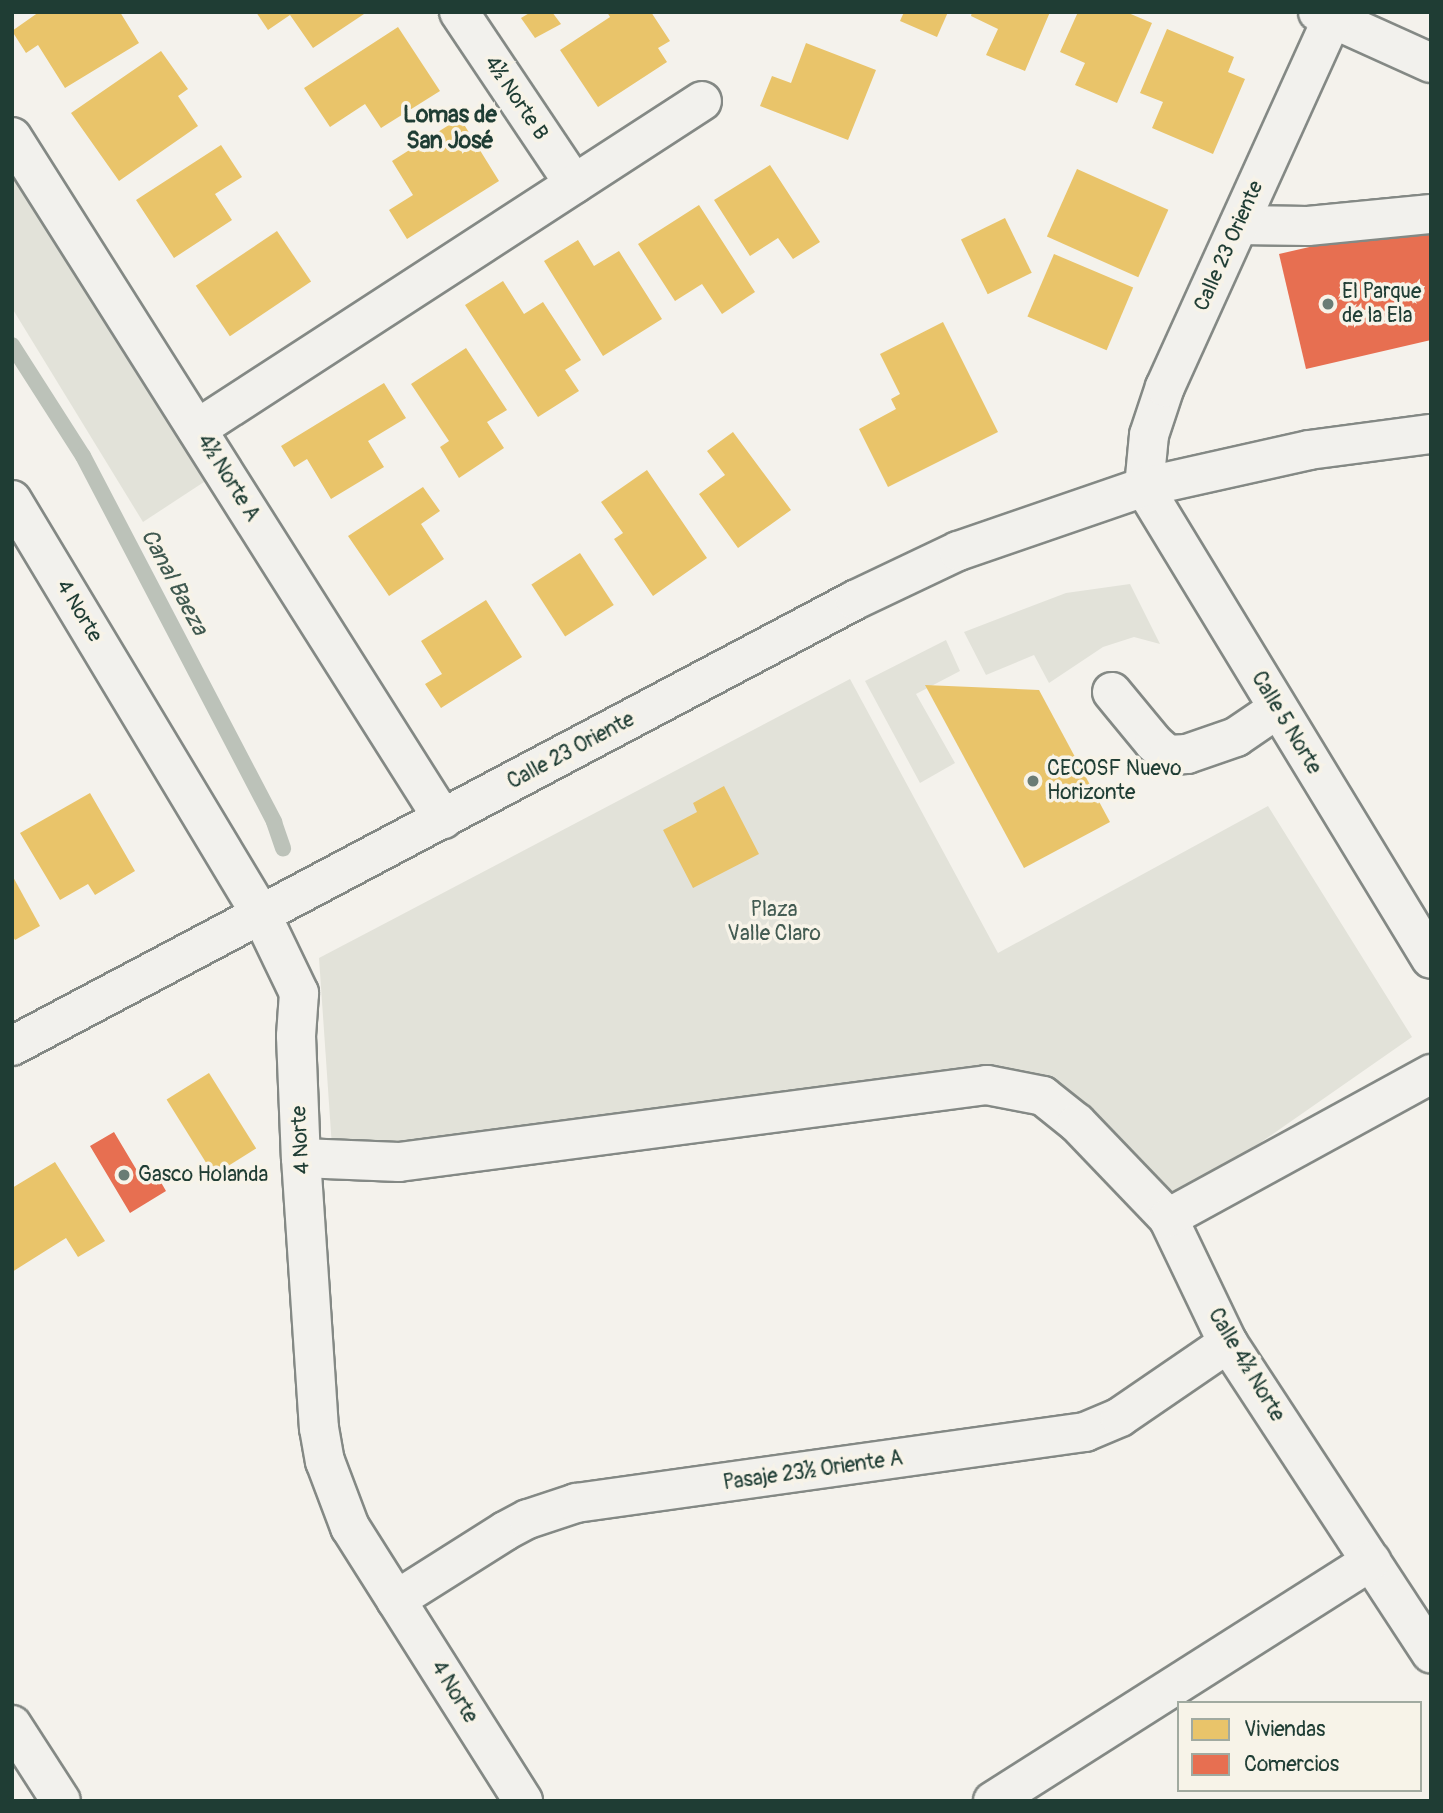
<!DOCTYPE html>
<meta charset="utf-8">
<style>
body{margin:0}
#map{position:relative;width:1443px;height:1813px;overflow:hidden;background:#f4f2ec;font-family:Pangolin,sans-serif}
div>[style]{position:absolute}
.green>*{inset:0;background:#e2e2d9}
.homes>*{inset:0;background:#e9c46a;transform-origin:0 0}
.shops>*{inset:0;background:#e76f51}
.stream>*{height:16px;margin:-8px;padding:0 8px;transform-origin:8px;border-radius:8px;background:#bcc2b9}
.roads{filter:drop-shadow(2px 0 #848985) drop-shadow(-2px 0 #848985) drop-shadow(0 2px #848985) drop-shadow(0 -2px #848985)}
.minor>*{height:38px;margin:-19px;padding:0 19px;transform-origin:19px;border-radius:19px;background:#f2f1ed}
.dots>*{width:19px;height:19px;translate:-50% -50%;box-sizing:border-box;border:4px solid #f7f3e8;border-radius:50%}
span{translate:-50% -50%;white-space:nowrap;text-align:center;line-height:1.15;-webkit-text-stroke:7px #f7f3e8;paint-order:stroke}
.street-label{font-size:21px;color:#1f3d34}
.poi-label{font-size:21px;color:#1f3d34}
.left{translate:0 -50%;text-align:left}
.park-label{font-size:21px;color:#435b52}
.neighbourhood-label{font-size:23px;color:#1f3d34;font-weight:700}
.water-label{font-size:23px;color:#405950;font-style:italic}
.frame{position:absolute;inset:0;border:14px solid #1f3d34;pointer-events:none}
.legend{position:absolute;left:1177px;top:1701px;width:245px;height:91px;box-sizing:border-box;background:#f7f3e8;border:2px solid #a1aaa0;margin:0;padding:9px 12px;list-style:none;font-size:21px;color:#1f3d34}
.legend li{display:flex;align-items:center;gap:14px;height:35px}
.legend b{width:35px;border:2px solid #a1aaa0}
</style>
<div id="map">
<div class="green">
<i style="clip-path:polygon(12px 170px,207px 480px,143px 522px,12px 308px)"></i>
<i style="clip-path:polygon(1130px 584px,1160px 644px,1134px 637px,1103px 647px,1049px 683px,1034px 655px,986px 675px,964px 632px,1066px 593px)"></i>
<i style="clip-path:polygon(946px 640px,960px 671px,916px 694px,955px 763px,920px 783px,865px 681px)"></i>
<i style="clip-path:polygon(850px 679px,998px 953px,1268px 806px,1412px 1037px,1161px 1212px,1043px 1090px,506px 1139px,332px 1147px,319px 958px)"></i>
</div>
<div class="homes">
<i style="clip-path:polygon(39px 12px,120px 12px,139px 43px,65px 88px,38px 45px,26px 53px,12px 31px)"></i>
<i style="clip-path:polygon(256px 12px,367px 12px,313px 48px,290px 15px,268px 30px)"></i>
<i style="clip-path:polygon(531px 12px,552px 12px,561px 24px,535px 38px,521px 18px)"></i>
<i style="clip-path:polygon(607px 12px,651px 12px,670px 41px,658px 48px,667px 62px,598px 107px,560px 50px,610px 17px)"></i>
<i style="clip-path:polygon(904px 12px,948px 12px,937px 37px,900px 21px)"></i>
<i style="clip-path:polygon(972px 12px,1050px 12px,1025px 71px,986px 55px,998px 29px,971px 16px)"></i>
<i style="clip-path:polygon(1078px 12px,1126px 12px,1152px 23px,1117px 103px,1075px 85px,1085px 63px,1060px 52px)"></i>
<i style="clip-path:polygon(398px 27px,440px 91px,381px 128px,365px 104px,330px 127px,304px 88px)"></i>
<i style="clip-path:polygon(1167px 29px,1234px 57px,1228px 72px,1245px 79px,1213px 154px,1152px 128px,1163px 102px,1140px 93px)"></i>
<i style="clip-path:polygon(806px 43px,876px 70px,848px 140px,760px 106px,772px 76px,791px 83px)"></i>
<i style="clip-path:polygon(161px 51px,188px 89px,178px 96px,198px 126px,119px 181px,71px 113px)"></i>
<i style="clip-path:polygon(460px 118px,499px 181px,407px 239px,389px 210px,413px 195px,392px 161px)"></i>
<i style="clip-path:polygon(221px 145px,242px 177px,215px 194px,232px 220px,174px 258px,136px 200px)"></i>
<i style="clip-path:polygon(770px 165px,820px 242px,793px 259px,778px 238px,750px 256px,714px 200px)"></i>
<i style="left:1077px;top:169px;width:100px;height:74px;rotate:24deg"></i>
<i style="clip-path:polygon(699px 205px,755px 292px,722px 314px,702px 284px,675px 301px,638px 244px)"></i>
<i style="left:1005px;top:218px;width:61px;height:49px;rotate:64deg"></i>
<i style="left:277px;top:231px;width:61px;height:98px;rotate:56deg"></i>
<i style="clip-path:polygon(578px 240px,594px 266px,619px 251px,662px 319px,603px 356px,544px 261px)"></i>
<i style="left:1054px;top:254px;width:86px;height:68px;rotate:23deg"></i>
<i style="clip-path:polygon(503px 281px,524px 314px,543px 302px,581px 360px,565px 370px,579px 391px,538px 417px,465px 305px)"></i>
<i style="clip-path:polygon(943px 322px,998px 432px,888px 487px,859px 429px,896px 409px,891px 399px,900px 394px,880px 354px)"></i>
<i style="clip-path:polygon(466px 348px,507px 410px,487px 422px,504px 448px,459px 478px,440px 447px,449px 441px,411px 384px)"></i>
<i style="clip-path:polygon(384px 383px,406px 418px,368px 441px,384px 467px,331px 499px,307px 459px,294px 467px,281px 446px)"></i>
<i style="clip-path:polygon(733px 432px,791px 510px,738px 548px,699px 494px,725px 475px,707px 451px)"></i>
<i style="clip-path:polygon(647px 470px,707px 558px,653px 596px,614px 539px,623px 533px,601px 502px)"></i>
<i style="clip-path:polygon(423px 487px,440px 511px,421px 524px,444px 559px,389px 596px,348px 536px)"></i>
<i style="left:580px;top:553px;width:62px;height:58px;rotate:57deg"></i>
<i style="clip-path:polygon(486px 600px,522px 657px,441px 708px,425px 684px,442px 674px,421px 641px)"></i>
<i style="clip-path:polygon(925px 685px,1039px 690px,1110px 822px,1024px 868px)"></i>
<i style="clip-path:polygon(724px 786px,759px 854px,693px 888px,663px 830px,697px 812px,693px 803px)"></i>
<i style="clip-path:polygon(90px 793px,135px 871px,95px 895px,88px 884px,60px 900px,20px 833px)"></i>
<i style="clip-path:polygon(12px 875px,40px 926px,15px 940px,12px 935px)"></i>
<i style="left:209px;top:1073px;width:89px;height:50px;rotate:58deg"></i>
<i style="clip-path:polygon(55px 1162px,105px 1241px,78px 1257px,66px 1238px,12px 1272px,12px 1188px)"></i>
</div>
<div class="shops">
<i style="clip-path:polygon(1431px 219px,1431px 340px,1306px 369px,1279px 254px)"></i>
<i style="clip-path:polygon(114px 1132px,142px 1179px,155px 1172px,166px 1191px,130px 1213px,90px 1146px)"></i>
</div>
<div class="stream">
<i style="left:12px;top:345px;width:132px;rotate:57.4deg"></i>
<i style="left:83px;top:456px;width:413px;rotate:62.4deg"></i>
<i style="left:274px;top:822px;width:28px;rotate:71deg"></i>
</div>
<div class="roads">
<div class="minor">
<i style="left:459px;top:12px;width:207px;rotate:56.2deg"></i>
<i style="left:1318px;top:12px;width:124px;rotate:24.3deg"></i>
<i style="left:12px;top:137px;width:807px;rotate:57.71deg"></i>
<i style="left:1239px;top:225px;width:69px;rotate:0.8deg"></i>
<i style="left:1308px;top:226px;width:124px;rotate:-5.6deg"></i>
<i style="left:197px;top:429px;width:602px;rotate:-33deg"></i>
<i style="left:1144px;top:487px;width:552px;rotate:58.7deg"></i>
<i style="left:1144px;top:487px;width:52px;rotate:-84.5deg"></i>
<i style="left:1149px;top:435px;width:51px;rotate:-71.6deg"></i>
<i style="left:1165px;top:387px;width:412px;rotate:-65.6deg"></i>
<i style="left:12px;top:500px;width:483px;rotate:59deg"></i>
<i style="left:261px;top:914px;width:88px;rotate:64.3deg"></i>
<i style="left:299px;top:993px;width:43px;rotate:94deg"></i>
<i style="left:296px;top:1036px;width:122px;rotate:87.7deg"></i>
<i style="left:301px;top:1158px;width:271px;rotate:86.2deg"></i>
<i style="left:319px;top:1428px;width:34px;rotate:80deg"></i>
<i style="left:325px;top:1461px;width:71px;rotate:69.3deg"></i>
<i style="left:350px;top:1527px;width:324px;rotate:57.7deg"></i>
<i style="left:1112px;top:692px;width:66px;rotate:50.5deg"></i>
<i style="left:1154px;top:743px;width:18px;rotate:41deg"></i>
<i style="left:1168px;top:755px;width:19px;rotate:-3deg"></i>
<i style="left:1187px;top:754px;width:52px;rotate:-19.1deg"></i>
<i style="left:1236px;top:737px;width:50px;rotate:-34.3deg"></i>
<i style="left:12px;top:1046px;width:954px;rotate:-27.88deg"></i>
<i style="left:855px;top:600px;width:114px;rotate:-25.4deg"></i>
<i style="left:958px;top:551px;width:197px;rotate:-19deg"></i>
<i style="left:1144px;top:487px;width:169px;rotate:-12.6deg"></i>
<i style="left:1309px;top:450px;width:123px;rotate:-7.5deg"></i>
<i style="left:301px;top:1158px;width:98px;rotate:2.3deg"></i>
<i style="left:399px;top:1162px;width:593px;rotate:-7.46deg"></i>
<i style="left:987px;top:1085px;width:57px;rotate:11.1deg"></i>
<i style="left:1043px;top:1096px;width:43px;rotate:38.5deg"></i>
<i style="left:1077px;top:1123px;width:132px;rotate:46.2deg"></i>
<i style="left:1168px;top:1218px;width:139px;rotate:64.4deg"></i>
<i style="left:1228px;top:1343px;width:371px;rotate:56.8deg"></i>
<i style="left:1168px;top:1218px;width:300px;rotate:-28.7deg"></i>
<i style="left:396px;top:1600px;width:129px;rotate:-32.3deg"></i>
<i style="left:505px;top:1531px;width:26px;rotate:-28deg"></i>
<i style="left:528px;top:1519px;width:51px;rotate:-18.4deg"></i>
<i style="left:576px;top:1503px;width:514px;rotate:-7.94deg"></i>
<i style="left:1085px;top:1432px;width:38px;rotate:-23deg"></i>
<i style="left:1120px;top:1417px;width:131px;rotate:-34.4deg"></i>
<i style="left:12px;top:1725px;width:90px;rotate:57.2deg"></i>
<i style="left:993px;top:1801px;width:448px;rotate:-32.4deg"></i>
</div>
</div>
<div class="dots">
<i style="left:1328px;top:304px;background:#6a7c74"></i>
<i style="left:1033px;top:781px;background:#6a7c74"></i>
<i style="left:124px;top:1175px;background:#6a7c74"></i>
</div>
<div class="street-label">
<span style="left:516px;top:98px;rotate:56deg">4½ Norte B</span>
<span style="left:1229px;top:246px;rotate:-66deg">Calle 23 Oriente</span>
<span style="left:228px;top:478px;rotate:58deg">4½ Norte A</span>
<span style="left:79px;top:611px;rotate:59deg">4 Norte</span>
<span style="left:1286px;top:723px;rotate:59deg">Calle 5 Norte</span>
<span style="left:571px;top:751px;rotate:-28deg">Calle 23 Oriente</span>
<span style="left:301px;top:1140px;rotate:-93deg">4 Norte</span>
<span style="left:1246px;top:1365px;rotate:59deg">Calle 4½ Norte</span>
<span style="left:813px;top:1471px;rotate:-8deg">Pasaje 23½ Oriente A</span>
<span style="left:454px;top:1692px;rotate:58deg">4 Norte</span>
</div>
<div class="poi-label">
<span class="left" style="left:1342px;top:304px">El Parque<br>de la Ela</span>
<span class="left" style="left:1047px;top:781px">CECOSF Nuevo<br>Horizonte</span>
<span class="left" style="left:138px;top:1175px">Gasco Holanda</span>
</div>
<div class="park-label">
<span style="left:774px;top:922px">Plaza<br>Valle Claro</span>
</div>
<div class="neighbourhood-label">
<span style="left:450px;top:128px">Lomas de<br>San José</span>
</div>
<div class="water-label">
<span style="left:174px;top:582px;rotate:62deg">Canal Baeza</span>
</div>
<div class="frame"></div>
<ul class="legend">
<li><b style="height:19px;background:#e9c46a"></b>Viviendas</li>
<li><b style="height:19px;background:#e76f51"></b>Comercios</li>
</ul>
</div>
